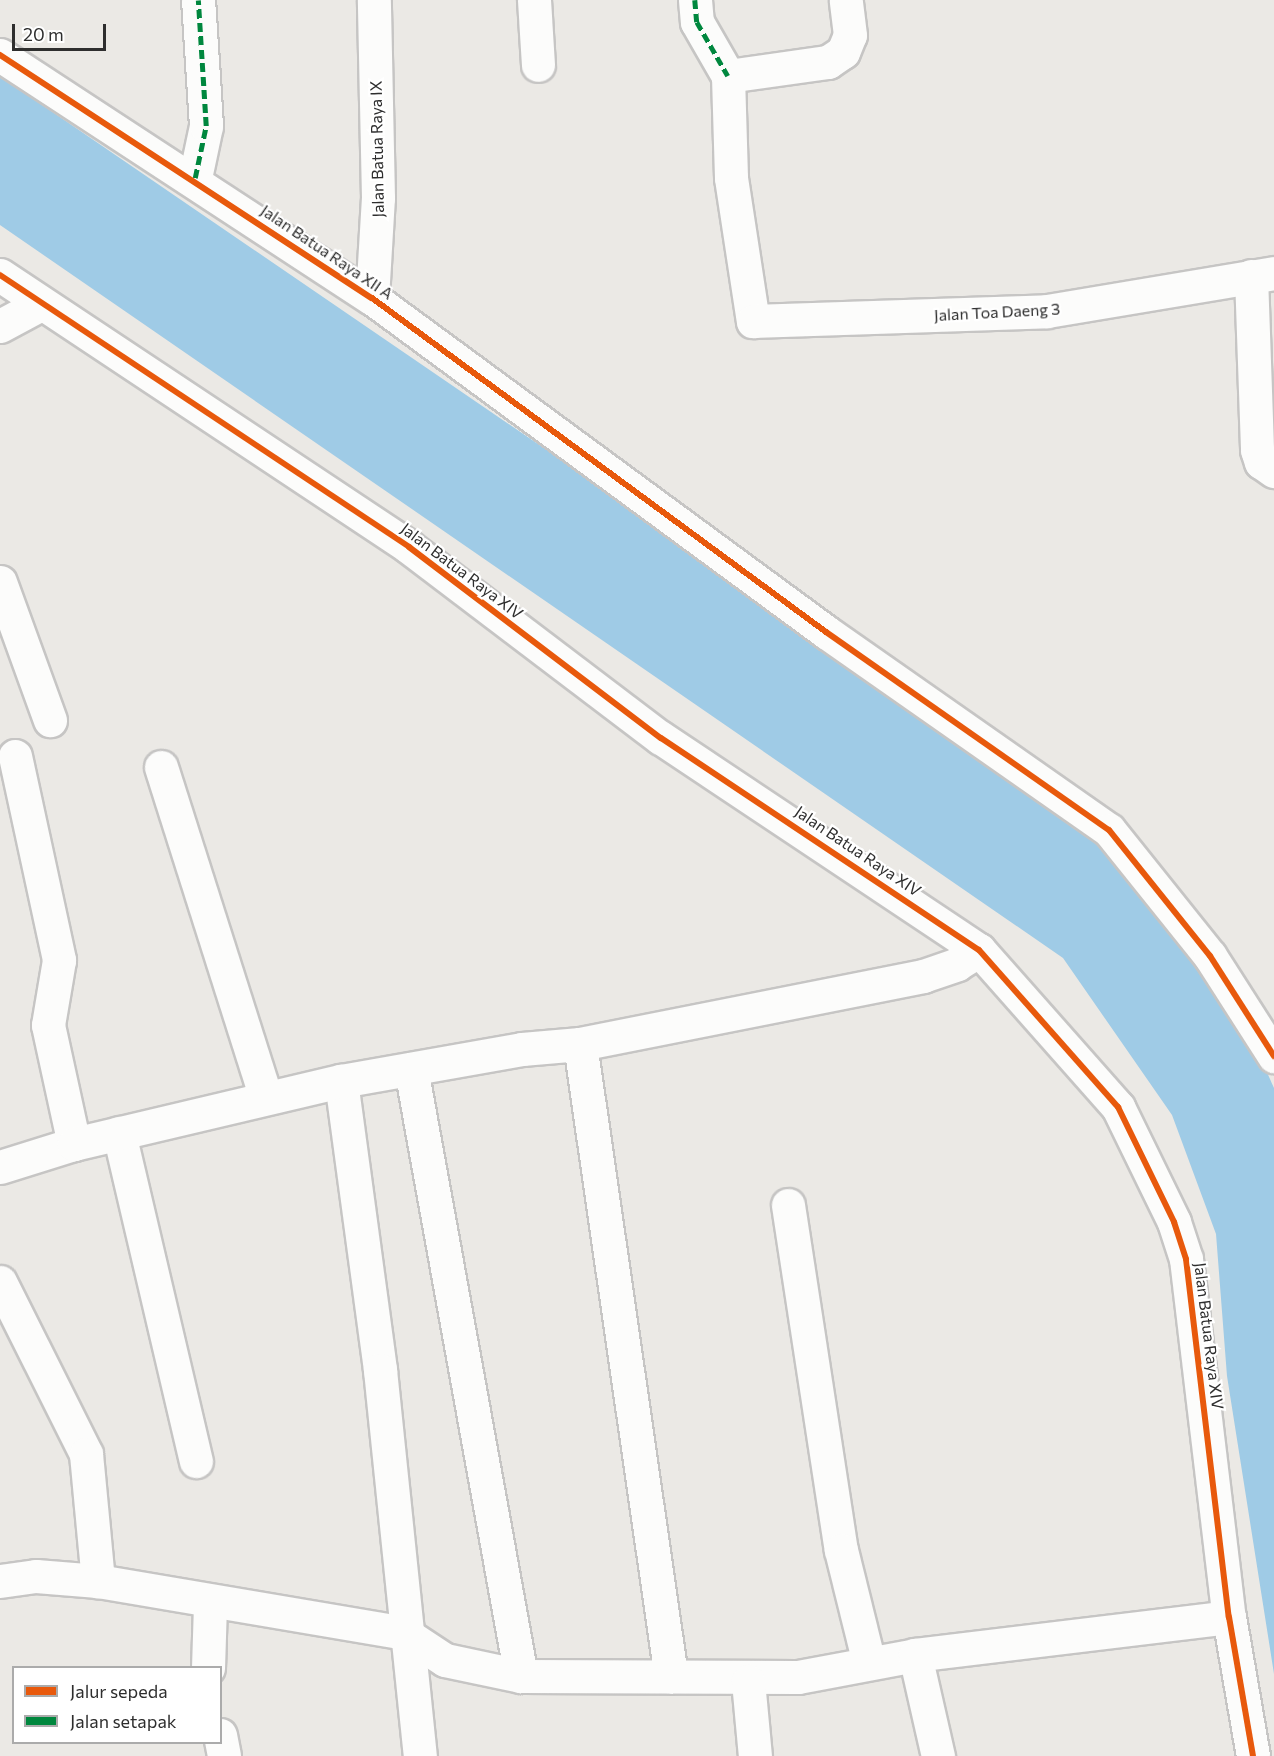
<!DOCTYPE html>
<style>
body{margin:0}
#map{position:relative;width:1274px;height:1756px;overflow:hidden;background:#ebe9e5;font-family:Commissioner,sans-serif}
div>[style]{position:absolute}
.water>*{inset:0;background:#9fcbe6}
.roads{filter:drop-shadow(2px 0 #c6c5c4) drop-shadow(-2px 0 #c6c5c4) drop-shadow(0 2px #c6c5c4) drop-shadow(0 -2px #c6c5c4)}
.minor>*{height:33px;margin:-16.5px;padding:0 16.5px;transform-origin:16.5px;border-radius:16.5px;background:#fcfcfb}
.quiet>*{height:4.5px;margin-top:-2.25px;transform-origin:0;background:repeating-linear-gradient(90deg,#00873e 0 9px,transparent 0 13.5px)}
.cycleway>*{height:6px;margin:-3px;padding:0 3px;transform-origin:3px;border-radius:3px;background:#e8590c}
span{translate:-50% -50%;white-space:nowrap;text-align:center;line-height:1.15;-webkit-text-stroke:4.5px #fff;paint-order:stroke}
.street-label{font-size:16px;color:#2e2e2e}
.legend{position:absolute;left:12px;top:1666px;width:210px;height:78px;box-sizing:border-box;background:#fff;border:2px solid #ababab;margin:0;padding:8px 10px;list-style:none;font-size:18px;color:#2e2e2e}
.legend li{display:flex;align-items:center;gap:12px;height:30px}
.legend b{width:30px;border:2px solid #ababab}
.scale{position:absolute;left:12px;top:24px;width:94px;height:27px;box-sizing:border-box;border:3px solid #2e2e2e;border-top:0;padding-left:8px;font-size:18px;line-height:21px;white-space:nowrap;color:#2e2e2e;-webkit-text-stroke:4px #fff;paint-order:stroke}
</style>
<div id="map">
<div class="water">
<i style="clip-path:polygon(0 76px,1105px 832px,1246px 1026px,1274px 1088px,1274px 1674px,1227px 1376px,1216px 1234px,1172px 1115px,1063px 958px,0 225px)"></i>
</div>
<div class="roads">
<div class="minor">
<i style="left:534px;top:0;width:65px;rotate:86.5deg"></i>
<i style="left:695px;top:0;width:22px;rotate:85deg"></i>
<i style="left:697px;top:22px;width:62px;rotate:60.1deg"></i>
<i style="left:728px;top:76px;width:102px;rotate:88.3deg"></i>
<i style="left:731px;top:178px;width:145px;rotate:81.3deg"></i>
<i style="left:753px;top:321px;width:294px;rotate:-1.9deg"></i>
<i style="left:1047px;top:311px;width:230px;rotate:-9.5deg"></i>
<i style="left:0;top:55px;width:444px;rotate:33.2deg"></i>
<i style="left:372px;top:298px;width:564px;rotate:36.34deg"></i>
<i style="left:826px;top:632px;width:345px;rotate:35deg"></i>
<i style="left:1109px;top:830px;width:161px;rotate:51.3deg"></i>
<i style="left:1210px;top:956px;width:119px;rotate:57.4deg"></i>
<i style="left:728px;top:76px;width:101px;rotate:-8deg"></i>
<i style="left:828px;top:62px;width:18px;rotate:-34deg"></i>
<i style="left:843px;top:52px;width:18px;rotate:-68deg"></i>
<i style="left:850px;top:35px;width:35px;rotate:-97deg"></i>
<i style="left:195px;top:178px;width:53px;rotate:-78.1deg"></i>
<i style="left:206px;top:126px;width:126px;rotate:-93.6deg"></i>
<i style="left:0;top:275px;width:491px;rotate:33.6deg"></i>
<i style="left:409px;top:547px;width:316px;rotate:37.2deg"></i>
<i style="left:661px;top:738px;width:382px;rotate:33.7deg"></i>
<i style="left:979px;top:950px;width:210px;rotate:48.5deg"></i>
<i style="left:1118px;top:1107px;width:128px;rotate:64deg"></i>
<i style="left:1174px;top:1222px;width:39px;rotate:72deg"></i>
<i style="left:1186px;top:1259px;width:361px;rotate:83.2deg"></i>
<i style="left:1229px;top:1617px;width:141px;rotate:80.2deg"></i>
<i style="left:1251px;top:276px;width:174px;rotate:88deg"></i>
<i style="left:1257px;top:450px;width:13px;rotate:72deg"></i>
<i style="left:1261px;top:462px;width:16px;rotate:35deg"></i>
<i style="left:372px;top:298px;width:100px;rotate:-86.6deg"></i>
<i style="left:378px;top:198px;width:198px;rotate:-91.2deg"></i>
<i style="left:0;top:326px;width:47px;rotate:-28.2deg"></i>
<i style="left:0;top:582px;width:147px;rotate:70.1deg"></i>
<i style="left:15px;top:756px;width:209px;rotate:77.8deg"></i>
<i style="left:59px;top:960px;width:66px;rotate:99.6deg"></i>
<i style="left:48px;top:1025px;width:122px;rotate:77.7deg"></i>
<i style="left:161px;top:767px;width:347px;rotate:72.4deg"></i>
<i style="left:580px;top:1044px;width:639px;rotate:81.81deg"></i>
<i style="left:411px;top:1069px;width:617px;rotate:79.73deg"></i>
<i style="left:341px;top:1081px;width:292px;rotate:82.3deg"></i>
<i style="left:380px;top:1370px;width:388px;rotate:84.1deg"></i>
<i style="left:119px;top:1133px;width:337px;rotate:76.8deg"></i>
<i style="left:0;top:1167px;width:77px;rotate:-17.3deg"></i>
<i style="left:74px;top:1144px;width:274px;rotate:-13.3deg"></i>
<i style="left:341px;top:1081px;width:184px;rotate:-10deg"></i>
<i style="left:522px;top:1049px;width:58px;rotate:-4.9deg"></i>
<i style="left:580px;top:1044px;width:350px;rotate:-11.2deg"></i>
<i style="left:923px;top:976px;width:36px;rotate:-19deg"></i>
<i style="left:957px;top:964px;width:26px;rotate:-32deg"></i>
<i style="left:788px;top:1205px;width:349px;rotate:81.3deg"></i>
<i style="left:841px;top:1550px;width:116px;rotate:76.1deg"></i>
<i style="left:0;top:1282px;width:192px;rotate:63.4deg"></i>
<i style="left:86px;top:1454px;width:128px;rotate:84.6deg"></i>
<i style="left:0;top:1581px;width:36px;rotate:-8deg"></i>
<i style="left:36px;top:1576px;width:62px;rotate:4.6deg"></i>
<i style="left:98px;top:1581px;width:310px;rotate:9.6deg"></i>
<i style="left:404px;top:1633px;width:49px;rotate:33.4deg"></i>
<i style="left:445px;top:1660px;width:78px;rotate:11.9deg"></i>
<i style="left:521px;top:1676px;width:277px;rotate:0.2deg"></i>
<i style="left:798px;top:1677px;width:119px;rotate:-10.6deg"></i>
<i style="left:915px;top:1655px;width:316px;rotate:-6.9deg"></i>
<i style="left:915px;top:1655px;width:104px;rotate:77.2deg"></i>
<i style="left:208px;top:1668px;width:65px;rotate:-88.2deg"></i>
<i style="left:748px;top:1681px;width:75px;rotate:84.7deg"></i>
<i style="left:220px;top:1735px;width:21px;rotate:79deg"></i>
</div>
</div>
<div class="quiet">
<i style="left:695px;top:0;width:22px;rotate:85deg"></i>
<i style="left:697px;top:22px;width:62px;rotate:60.1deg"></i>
<i style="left:195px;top:178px;width:53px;rotate:-78.1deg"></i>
<i style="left:206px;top:126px;width:126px;rotate:-93.6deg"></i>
</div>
<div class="cycleway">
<i style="left:0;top:55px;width:444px;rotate:33.2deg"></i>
<i style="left:372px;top:298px;width:564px;rotate:36.34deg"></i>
<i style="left:826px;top:632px;width:345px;rotate:35deg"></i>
<i style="left:1109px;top:830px;width:161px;rotate:51.3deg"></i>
<i style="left:1210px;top:956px;width:119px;rotate:57.4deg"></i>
<i style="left:0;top:275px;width:491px;rotate:33.6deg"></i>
<i style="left:409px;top:547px;width:316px;rotate:37.2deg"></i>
<i style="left:661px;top:738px;width:382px;rotate:33.7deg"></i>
<i style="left:979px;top:950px;width:210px;rotate:48.5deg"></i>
<i style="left:1118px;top:1107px;width:128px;rotate:64deg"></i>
<i style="left:1174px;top:1222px;width:39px;rotate:72deg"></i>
<i style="left:1186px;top:1259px;width:361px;rotate:83.2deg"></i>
<i style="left:1229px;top:1617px;width:141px;rotate:80.2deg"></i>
</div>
<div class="street-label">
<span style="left:377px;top:149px;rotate:-91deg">Jalan Batua Raya IX</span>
<span style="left:327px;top:252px;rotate:34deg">Jalan Batua Raya XII A</span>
<span style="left:997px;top:312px;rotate:-3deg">Jalan Toa Daeng 3</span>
<span style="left:462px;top:571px;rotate:37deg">Jalan Batua Raya XIV</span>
<span style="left:858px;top:851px;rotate:34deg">Jalan Batua Raya XIV</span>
<span style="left:1209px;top:1336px;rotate:83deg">Jalan Batua Raya XIV</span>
</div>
<ul class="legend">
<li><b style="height:8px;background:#e8590c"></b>Jalur sepeda</li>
<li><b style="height:8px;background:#00873e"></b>Jalan setapak</li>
</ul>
<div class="scale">20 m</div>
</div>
